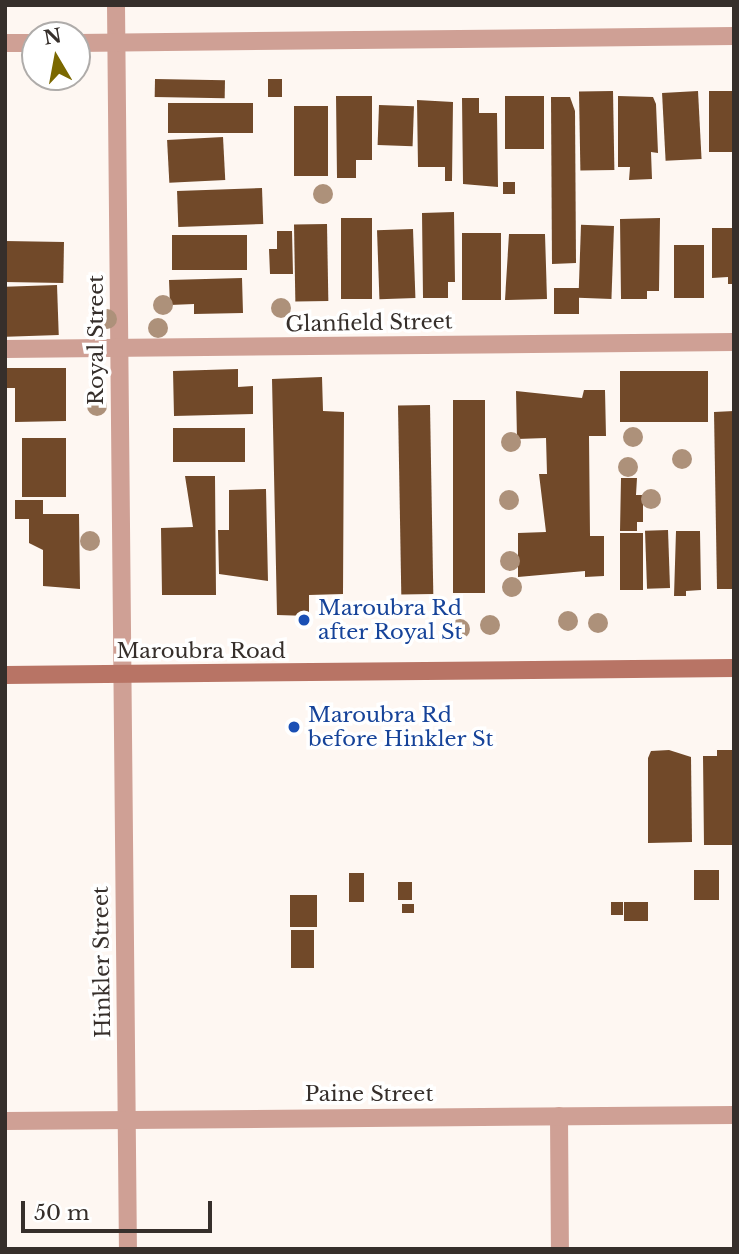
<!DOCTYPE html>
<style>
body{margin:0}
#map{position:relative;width:739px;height:1254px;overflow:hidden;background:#fef7f2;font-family:"Libre Baskerville",serif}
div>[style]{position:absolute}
.building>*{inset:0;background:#714929;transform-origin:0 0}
.minor>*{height:18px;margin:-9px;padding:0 9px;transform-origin:9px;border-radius:9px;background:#cfa095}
.secondary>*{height:18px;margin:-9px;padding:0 9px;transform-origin:9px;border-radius:9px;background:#b87465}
.trees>*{width:20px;height:20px;margin:-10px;border-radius:50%;background:#ad917a}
.dots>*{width:19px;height:19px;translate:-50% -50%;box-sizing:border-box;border:4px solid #fff;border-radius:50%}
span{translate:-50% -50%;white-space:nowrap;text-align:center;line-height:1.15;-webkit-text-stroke:7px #fff;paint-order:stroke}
.street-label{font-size:21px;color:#362f2b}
.transit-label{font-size:21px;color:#164399}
.left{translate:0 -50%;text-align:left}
.frame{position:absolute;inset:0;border:7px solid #362f2b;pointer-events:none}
.north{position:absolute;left:21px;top:21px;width:70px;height:70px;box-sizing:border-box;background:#fff;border:2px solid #afacaa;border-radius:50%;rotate:350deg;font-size:19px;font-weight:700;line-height:28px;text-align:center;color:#362f2b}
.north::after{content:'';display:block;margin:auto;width:24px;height:32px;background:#7b6800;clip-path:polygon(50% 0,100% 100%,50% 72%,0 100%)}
.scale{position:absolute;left:21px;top:1201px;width:191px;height:32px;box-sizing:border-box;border:4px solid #362f2b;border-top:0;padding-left:9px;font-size:21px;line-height:24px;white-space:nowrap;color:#362f2b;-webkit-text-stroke:5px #fff;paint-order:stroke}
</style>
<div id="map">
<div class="building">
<i style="left:155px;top:79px;width:70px;height:18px;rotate:1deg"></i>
<i style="left:282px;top:79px;width:18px;height:14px;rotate:90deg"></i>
<i style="left:613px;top:91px;width:79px;height:34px;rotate:89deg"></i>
<i style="left:698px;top:91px;width:68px;height:36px;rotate:87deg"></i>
<i style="left:734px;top:91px;width:61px;height:25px;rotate:90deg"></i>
<i style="clip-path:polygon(336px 96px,372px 96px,372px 160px,356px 160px,356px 178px,337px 178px)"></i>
<i style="left:505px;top:96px;width:39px;height:53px"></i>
<i style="clip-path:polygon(618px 96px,653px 97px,656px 104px,658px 153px,651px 152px,652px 179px,629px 180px,630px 167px,618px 167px)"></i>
<i style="clip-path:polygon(551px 97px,570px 97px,575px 111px,576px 263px,552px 264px)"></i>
<i style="clip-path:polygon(462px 98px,479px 98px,479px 113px,497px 113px,498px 187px,463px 184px)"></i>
<i style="clip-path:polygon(417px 100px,453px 102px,452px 181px,445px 181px,445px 167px,418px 167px)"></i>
<i style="left:253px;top:103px;width:30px;height:85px;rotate:90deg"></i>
<i style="left:379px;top:105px;width:35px;height:40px;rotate:2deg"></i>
<i style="left:294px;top:106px;width:34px;height:70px"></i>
<i style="left:223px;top:137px;width:43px;height:56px;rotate:87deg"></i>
<i style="left:515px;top:182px;width:12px;height:12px;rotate:90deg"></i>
<i style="left:262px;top:188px;width:36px;height:85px;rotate:88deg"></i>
<i style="clip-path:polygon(454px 212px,455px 282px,448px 282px,448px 298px,423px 298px,422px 213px)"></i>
<i style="left:341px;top:218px;width:31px;height:81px"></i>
<i style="clip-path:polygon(660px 218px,659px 291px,647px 291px,647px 299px,621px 299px,620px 219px)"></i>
<i style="left:327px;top:224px;width:77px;height:33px;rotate:89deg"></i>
<i style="left:614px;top:226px;width:73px;height:33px;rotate:92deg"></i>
<i style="clip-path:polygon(712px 228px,734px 228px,734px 284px,728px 284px,728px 277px,712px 278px)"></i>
<i style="left:413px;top:229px;width:69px;height:36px;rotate:88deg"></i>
<i style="clip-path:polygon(277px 231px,292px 231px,293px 274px,270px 274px,269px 249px,277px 249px)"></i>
<i style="left:462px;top:233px;width:39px;height:67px"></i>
<i style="clip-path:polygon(509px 234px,545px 234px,547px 299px,505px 300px)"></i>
<i style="left:172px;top:235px;width:75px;height:35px"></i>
<i style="left:5px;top:241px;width:59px;height:41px;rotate:1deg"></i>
<i style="left:674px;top:245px;width:30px;height:53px"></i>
<i style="clip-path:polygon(242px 278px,243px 313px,194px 314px,194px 304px,170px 305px,169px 280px)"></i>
<i style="left:57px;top:285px;width:50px;height:52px;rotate:88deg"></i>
<i style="left:579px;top:288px;width:26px;height:25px;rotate:90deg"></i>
<i style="clip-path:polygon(5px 368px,66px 368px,66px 421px,15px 422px,15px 388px,5px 388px)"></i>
<i style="clip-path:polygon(238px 369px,238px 387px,253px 386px,253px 414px,174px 416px,173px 371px)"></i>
<i style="left:620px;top:371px;width:88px;height:51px"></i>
<i style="clip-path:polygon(322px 377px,323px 411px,344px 412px,343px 594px,309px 595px,309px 616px,277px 615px,272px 379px)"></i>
<i style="clip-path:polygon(584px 390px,605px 390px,606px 436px,589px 436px,590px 536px,604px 536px,604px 576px,585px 577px,585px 571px,518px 577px,518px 533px,546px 532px,539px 474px,547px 474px,546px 438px,517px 439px,516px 391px,582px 398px)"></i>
<i style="left:453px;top:400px;width:32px;height:193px"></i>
<i style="left:430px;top:405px;width:189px;height:32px;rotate:89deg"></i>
<i style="clip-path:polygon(734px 411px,734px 589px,717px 589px,714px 412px)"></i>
<i style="left:245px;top:428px;width:34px;height:72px;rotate:90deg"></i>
<i style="left:22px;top:438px;width:44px;height:59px"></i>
<i style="clip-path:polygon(185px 476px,215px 476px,216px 595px,162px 595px,161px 528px,193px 527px)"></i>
<i style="clip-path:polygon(621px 478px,637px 478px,636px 495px,643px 495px,643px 522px,637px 522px,637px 531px,620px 531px)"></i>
<i style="clip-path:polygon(266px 489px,268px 581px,219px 574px,218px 530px,229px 530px,229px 490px)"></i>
<i style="clip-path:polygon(15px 500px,43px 500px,43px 514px,79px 514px,80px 589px,43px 586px,43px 550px,29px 543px,29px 519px,15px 519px)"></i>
<i style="left:668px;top:530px;width:58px;height:23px;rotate:88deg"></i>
<i style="clip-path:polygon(676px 531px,700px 531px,701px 590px,686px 591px,686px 596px,674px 596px)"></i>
<i style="left:620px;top:533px;width:23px;height:57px"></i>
<i style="clip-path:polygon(669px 750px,691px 757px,692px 842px,648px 843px,648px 758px,651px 751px)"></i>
<i style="clip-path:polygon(717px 750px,734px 750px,734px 845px,704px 845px,703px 756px,717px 756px)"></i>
<i style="left:719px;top:870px;width:30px;height:25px;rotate:90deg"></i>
<i style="left:349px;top:873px;width:15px;height:29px"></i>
<i style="left:398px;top:882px;width:14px;height:18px"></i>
<i style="left:290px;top:895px;width:27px;height:32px"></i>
<i style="left:623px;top:902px;width:13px;height:12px;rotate:90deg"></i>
<i style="left:624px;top:902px;width:24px;height:19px"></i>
<i style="left:402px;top:904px;width:12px;height:9px"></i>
<i style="left:314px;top:930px;width:38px;height:23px;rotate:90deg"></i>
</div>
<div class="minor">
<i style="left:116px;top:5px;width:1244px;rotate:89.45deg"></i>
<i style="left:5px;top:43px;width:30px"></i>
<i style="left:77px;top:43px;width:657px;rotate:-0.61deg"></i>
<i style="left:5px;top:349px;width:729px;rotate:-0.55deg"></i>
<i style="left:559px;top:1116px;width:133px;rotate:89.6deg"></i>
<i style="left:5px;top:1121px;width:729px;rotate:-0.47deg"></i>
</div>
<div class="secondary">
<i style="left:5px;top:675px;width:729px;rotate:-0.55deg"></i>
</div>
<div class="trees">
<i style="left:323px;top:194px"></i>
<i style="left:163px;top:305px"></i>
<i style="left:281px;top:308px"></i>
<i style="left:107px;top:319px"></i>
<i style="left:158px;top:328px"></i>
<i style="left:97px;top:406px"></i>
<i style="left:633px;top:437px"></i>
<i style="left:511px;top:442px"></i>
<i style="left:682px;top:459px"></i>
<i style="left:628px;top:467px"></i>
<i style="left:651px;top:499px"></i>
<i style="left:509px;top:500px"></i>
<i style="left:90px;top:541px"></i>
<i style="left:510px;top:561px"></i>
<i style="left:512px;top:587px"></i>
<i style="left:568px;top:621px"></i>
<i style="left:598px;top:623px"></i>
<i style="left:490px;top:625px"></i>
<i style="left:460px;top:629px"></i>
</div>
<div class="dots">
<i style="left:304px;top:620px;background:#1a4fb4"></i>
<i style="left:294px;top:727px;background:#1a4fb4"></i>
</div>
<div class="street-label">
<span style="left:369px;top:323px;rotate:-1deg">Glanfield Street</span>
<span style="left:96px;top:340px;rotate:-90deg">Royal Street</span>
<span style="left:201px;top:651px">Maroubra Road</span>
<span style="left:102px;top:962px;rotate:-91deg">Hinkler Street</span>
<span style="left:369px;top:1094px">Paine Street</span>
</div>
<div class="transit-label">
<span class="left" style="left:318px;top:620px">Maroubra Rd<br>after Royal St</span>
<span class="left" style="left:308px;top:727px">Maroubra Rd<br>before Hinkler St</span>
</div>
<div class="frame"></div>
<div class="north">N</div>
<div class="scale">50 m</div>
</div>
